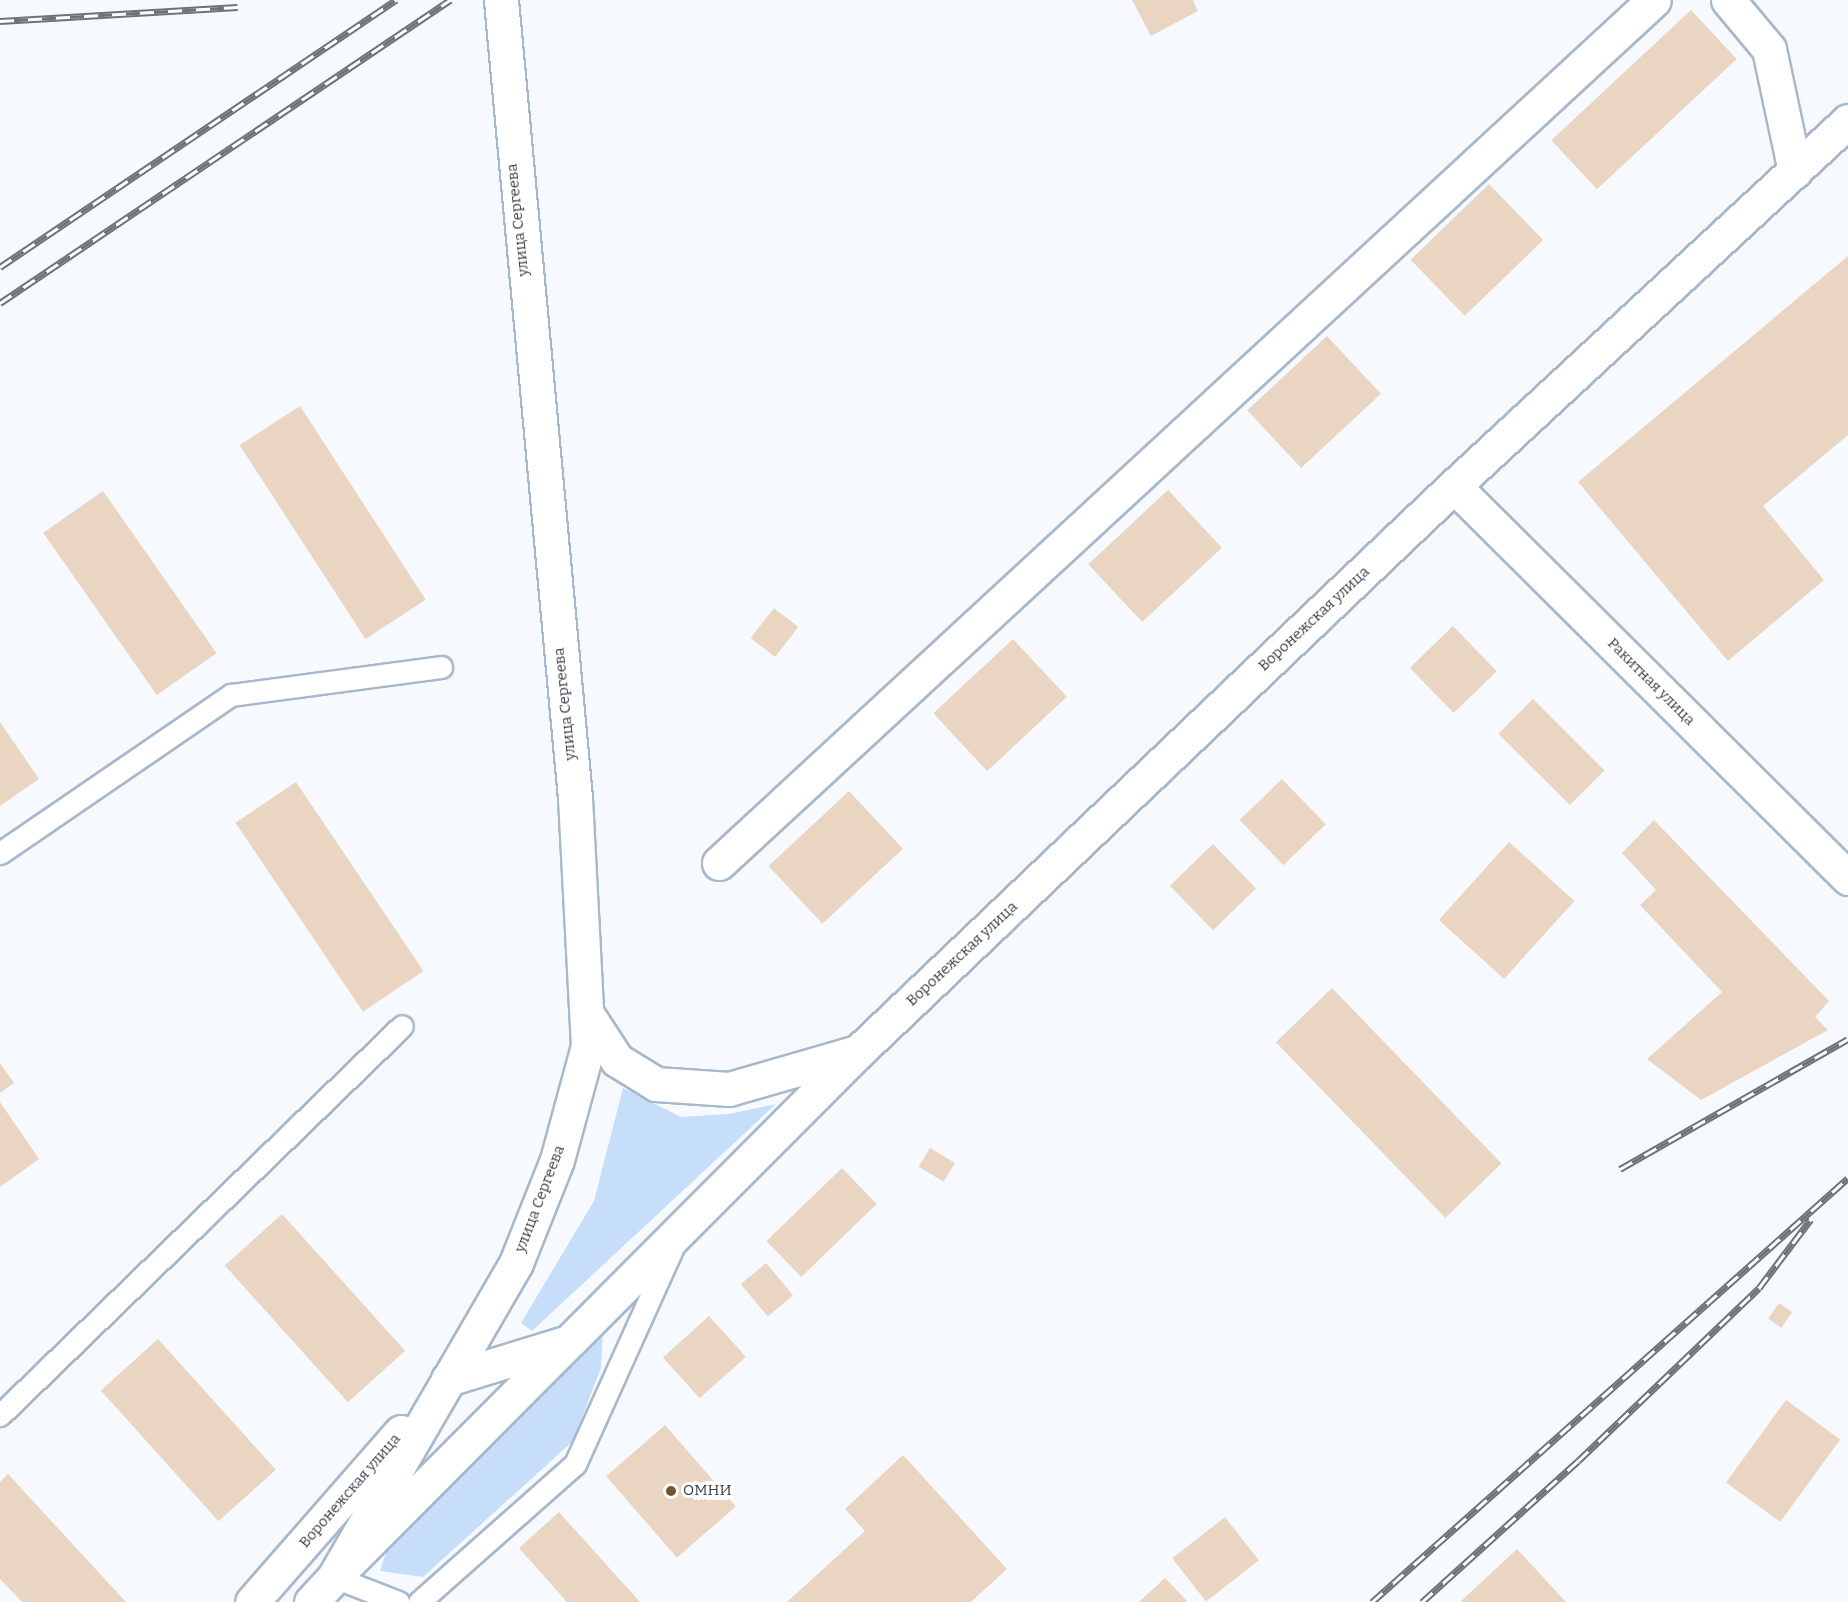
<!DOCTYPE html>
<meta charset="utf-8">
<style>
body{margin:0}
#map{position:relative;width:1848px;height:1602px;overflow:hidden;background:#f6fafe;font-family:Bitter,serif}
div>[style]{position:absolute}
.green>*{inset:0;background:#c6defa}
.building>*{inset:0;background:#ead5c2;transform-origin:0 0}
.roads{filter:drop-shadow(2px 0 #a7b8cc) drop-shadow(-2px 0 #a7b8cc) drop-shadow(0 2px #a7b8cc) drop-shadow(0 -2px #a7b8cc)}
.service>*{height:21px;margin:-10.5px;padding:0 10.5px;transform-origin:10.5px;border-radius:10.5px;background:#fff}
.minor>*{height:33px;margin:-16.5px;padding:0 16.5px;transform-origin:16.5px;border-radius:16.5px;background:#fff}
.primary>*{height:33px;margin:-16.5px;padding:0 16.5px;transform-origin:16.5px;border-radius:16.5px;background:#fff}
.rail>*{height:7px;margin-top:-3.5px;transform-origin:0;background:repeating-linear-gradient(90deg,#fff 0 14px,#6d737a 0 28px);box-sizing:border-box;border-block:2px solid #6d737a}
.dots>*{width:16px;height:16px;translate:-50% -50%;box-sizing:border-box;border:3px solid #fff;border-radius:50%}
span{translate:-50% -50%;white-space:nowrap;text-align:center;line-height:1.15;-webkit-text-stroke:6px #fff;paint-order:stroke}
.street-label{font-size:15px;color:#363d45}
.poi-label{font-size:15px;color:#363d45}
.left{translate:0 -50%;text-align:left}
</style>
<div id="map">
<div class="green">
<i style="clip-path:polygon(623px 1088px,681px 1117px,729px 1114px,776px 1104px,532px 1331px,521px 1323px,594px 1201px)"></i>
<i style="clip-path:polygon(603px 1329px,601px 1368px,573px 1441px,423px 1577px,380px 1571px,391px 1538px)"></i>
</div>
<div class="building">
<i style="clip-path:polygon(1132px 0,1193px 0,1198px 11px,1151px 36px)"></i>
<i style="left:1691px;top:10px;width:67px;height:191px;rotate:47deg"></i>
<i style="left:1489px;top:184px;width:78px;height:109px;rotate:46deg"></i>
<i style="clip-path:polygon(1848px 256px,1848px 435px,1763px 506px,1824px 580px,1728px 661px,1578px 482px)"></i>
<i style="left:1327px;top:336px;width:79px;height:109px;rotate:47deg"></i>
<i style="left:300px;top:406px;width:231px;height:72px;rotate:57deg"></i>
<i style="left:1168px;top:490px;width:79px;height:109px;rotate:47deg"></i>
<i style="left:103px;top:491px;width:198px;height:73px;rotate:55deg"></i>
<i style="left:774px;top:608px;width:31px;height:38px;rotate:38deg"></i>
<i style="left:1453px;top:626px;width:63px;height:60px;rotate:46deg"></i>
<i style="left:1013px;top:639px;width:79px;height:109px;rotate:47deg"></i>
<i style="left:1533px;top:699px;width:101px;height:49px;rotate:45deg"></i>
<i style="clip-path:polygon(0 722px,39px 779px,0 806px)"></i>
<i style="left:1282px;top:779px;width:63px;height:59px;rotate:46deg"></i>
<i style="left:296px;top:782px;width:228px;height:73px;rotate:56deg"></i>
<i style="left:849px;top:791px;width:79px;height:110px;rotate:47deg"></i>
<i style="clip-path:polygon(1654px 820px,1829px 1001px,1815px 1017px,1828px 1030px,1701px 1100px,1647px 1059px,1722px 992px,1640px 905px,1656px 890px,1622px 853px)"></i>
<i style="left:1509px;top:842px;width:88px;height:105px;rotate:42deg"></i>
<i style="left:1213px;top:844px;width:62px;height:60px;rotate:46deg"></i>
<i style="left:1332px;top:988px;width:244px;height:78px;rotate:46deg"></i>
<i style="clip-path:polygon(0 1063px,14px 1083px,0 1093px)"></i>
<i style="clip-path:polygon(0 1102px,39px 1159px,0 1187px)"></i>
<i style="left:930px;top:1148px;width:29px;height:22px;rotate:31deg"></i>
<i style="left:842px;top:1168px;width:50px;height:105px;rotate:46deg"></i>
<i style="left:282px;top:1214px;width:184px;height:77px;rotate:48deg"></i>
<i style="left:766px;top:1263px;width:42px;height:33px;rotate:50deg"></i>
<i style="left:1779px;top:1303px;width:16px;height:19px;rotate:35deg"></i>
<i style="left:709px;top:1316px;width:55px;height:62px;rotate:48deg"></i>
<i style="left:158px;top:1339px;width:176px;height:77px;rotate:48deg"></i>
<i style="left:1786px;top:1400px;width:67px;height:102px;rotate:36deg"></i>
<i style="left:665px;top:1425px;width:108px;height:78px;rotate:49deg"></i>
<i style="clip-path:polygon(903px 1455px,1007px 1569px,971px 1602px,787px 1602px,865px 1531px,845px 1509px)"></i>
<i style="clip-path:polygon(8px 1474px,126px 1602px,22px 1602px,0 1579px,0 1482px)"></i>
<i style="clip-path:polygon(559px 1512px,640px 1602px,567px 1602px,519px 1548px)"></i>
<i style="left:1225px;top:1517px;width:55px;height:67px;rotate:52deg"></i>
<i style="clip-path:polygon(1517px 1549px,1566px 1602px,1460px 1602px)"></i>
<i style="clip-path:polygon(1165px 1578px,1188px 1602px,1139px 1602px)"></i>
</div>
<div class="roads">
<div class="service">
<i style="left:0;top:853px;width:280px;rotate:-34.4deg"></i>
<i style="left:231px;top:695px;width:212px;rotate:-7.6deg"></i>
<i style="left:0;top:1415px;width:559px;rotate:-44.06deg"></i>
<i style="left:334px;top:1577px;width:69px;rotate:21.3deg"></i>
<i style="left:419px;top:1602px;width:208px;rotate:-41.5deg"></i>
<i style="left:575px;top:1464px;width:238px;rotate:-65.7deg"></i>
</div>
<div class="minor">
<i style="left:1728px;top:0;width:64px;rotate:50.1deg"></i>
<i style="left:1769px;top:49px;width:125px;rotate:78deg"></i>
<i style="left:1454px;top:486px;width:556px;rotate:44.85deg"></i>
<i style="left:719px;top:863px;width:1272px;rotate:-42.71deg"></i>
<i style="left:587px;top:1014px;width:55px;rotate:56.9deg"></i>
<i style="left:617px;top:1060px;width:46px;rotate:31.6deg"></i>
<i style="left:656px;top:1084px;width:73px;rotate:3.9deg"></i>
<i style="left:729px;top:1089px;width:133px;rotate:-16.1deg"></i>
<i style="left:448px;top:1379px;width:119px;rotate:-17.1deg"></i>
<i style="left:349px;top:1562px;width:722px;rotate:-45.06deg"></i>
<i style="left:859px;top:1051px;width:821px;rotate:-43.52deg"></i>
<i style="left:1454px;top:486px;width:537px;rotate:-42.81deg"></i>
</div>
<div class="primary">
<i style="left:252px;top:1602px;width:226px;rotate:-48.8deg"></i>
<i style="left:311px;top:1602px;width:34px;rotate:-47deg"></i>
<i style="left:334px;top:1577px;width:363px;rotate:-59.9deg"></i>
<i style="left:516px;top:1263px;width:111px;rotate:-68.3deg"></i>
<i style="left:557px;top:1160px;width:118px;rotate:-74.8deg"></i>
<i style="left:588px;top:1046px;width:248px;rotate:-93deg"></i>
<i style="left:575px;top:798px;width:801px;rotate:-95.3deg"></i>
</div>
</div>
<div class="rail">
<i style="left:0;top:21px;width:238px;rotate:-3.4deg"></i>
<i style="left:0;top:267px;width:478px;rotate:-34deg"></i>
<i style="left:0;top:303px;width:543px;rotate:-33.95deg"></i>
<i style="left:1620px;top:1169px;width:262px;rotate:-29.7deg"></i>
<i style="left:1372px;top:1602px;width:637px;rotate:-41.69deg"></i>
<i style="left:1422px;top:1602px;width:210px;rotate:-42.1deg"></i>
<i style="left:1578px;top:1461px;width:250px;rotate:-43.7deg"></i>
<i style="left:1759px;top:1288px;width:86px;rotate:-53deg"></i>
</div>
<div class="dots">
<i style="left:671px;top:1491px;background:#78542e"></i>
</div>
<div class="street-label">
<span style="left:518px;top:220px;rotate:-96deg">улица Сергеева</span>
<span style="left:1314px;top:619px;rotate:-43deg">Воронежская улица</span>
<span style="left:1651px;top:682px;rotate:45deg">Ракитная улица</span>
<span style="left:565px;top:704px;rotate:-96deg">улица Сергеева</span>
<span style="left:962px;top:954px;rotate:-43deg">Воронежская улица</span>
<span style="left:540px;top:1199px;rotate:-69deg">улица Сергеева</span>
<span style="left:350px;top:1491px;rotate:-49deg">Воронежская улица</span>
</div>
<div class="poi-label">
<span class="left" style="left:683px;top:1491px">ОМНИ</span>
</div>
</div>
